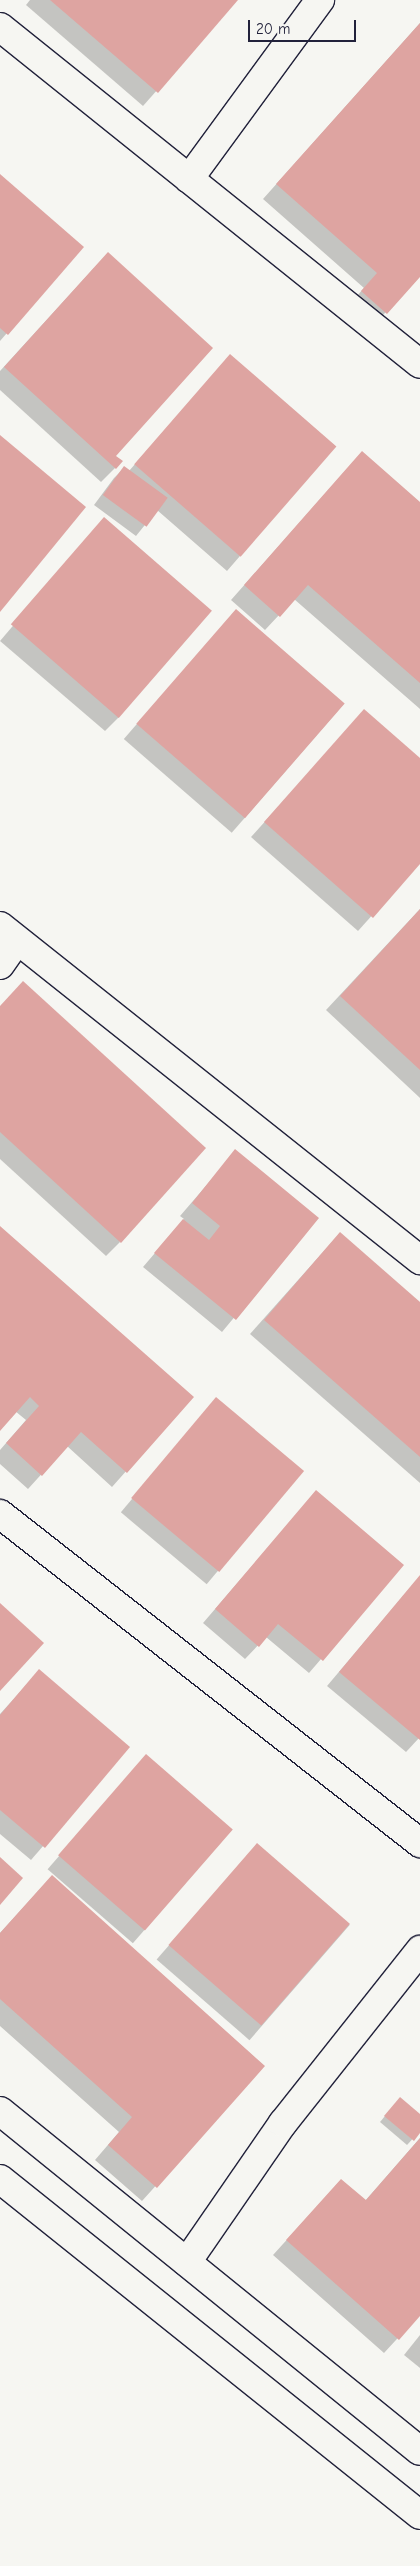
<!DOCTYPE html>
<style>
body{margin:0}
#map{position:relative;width:420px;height:2566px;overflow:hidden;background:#f6f6f2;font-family:"Comic Neue",sans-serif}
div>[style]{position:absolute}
.shadow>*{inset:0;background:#0003;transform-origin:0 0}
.building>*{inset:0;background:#dea4a1;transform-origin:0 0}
.roads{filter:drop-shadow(1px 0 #22223b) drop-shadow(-1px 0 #22223b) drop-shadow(0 1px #22223b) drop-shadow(0 -1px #22223b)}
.street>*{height:28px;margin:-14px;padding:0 14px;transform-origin:14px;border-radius:14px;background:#f6f6f2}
.secondary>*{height:28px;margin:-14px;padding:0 14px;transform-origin:14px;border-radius:14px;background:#f6f6f2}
span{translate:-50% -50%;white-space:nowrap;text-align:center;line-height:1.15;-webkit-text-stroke:5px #f6f6f2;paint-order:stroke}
.scale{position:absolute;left:248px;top:20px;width:108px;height:22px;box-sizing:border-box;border:2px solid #22223b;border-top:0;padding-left:6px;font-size:15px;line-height:18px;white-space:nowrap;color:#22223b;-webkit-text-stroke:4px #f6f6f2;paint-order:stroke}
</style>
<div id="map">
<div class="shadow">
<i style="clip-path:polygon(30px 0,237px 0,143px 106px,26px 5px)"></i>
<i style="clip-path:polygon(420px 23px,420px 275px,372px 327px,348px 306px,364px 288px,263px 199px)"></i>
<i style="clip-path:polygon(0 176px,82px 247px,0 341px)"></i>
<i style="clip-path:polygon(94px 268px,115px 468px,101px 482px,0 390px,0 371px)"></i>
<i style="clip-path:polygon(230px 355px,335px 446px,227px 571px,157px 510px,136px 536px,94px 505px,114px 478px,124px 468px,129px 471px)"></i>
<i style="clip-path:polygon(362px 452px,420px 503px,420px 709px,294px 599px,265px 630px,231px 600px)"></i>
<i style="clip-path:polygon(104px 519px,119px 717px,105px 731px,0 641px)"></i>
<i style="left:236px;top:610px;width:143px;height:171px;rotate:41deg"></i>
<i style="clip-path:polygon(364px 711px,420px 760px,420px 862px,358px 931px,251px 837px)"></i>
<i style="clip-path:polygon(420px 909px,420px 1098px,326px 1010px)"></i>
<i style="clip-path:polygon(0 1007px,120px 1242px,106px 1256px,0 1159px)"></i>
<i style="clip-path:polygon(236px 1151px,317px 1218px,222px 1332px,143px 1267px,184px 1219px,180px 1216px)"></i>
<i style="clip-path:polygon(0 1228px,192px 1397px,112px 1487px,67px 1446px,28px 1489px,0 1464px,0 1450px,26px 1420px,15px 1411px,0 1429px)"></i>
<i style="clip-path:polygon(340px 1233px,420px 1303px,420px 1483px,250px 1334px)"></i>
<i style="left:216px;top:1399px;width:112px;height:148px;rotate:40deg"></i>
<i style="clip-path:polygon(316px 1492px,402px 1565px,309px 1673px,266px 1637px,245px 1659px,203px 1623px)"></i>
<i style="clip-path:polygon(420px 1576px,420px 1737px,406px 1752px,327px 1686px)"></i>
<i style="clip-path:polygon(39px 1671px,129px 1747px,31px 1860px,0 1834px,0 1714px)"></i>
<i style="left:146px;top:1756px;width:113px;height:150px;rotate:41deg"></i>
<i style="left:257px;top:1844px;width:123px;height:153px;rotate:41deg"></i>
<i style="clip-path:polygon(52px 1876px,264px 2066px,142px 2201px,95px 2160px,119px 2132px,0 2026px,0 1933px)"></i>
<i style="clip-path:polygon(395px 2104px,420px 2116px,420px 2131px,407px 2145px,380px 2122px)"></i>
<i style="clip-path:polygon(420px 2138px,420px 2314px,384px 2353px,273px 2255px,341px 2180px,365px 2201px)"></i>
<i style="clip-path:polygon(420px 2335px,420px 2368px,404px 2355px)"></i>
</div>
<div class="building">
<i style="clip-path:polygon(50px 0,238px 0,158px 93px)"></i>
<i style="clip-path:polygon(420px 23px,420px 277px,387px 314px,361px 291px,377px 273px,276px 184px)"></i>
<i style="clip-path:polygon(0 174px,84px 247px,8px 335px,0 328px)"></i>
<i style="clip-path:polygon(108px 252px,213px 348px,116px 456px,123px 461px,116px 469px,4px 367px)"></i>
<i style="left:230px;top:354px;width:141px;height:146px;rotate:41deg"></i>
<i style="clip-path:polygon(0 435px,86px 507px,0 612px)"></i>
<i style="clip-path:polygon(362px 451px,420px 502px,420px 683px,308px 585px,280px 617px,244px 585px)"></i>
<i style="left:124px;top:466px;width:54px;height:36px;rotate:36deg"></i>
<i style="left:104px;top:517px;width:143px;height:142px;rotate:41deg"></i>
<i style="left:236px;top:609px;width:144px;height:152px;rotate:41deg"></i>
<i style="clip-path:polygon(364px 709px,420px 758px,420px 864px,373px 918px,264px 822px)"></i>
<i style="clip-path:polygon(420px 909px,420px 1070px,340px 996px)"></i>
<i style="clip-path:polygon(23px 981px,206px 1148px,121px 1243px,0 1132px,0 1006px)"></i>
<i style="clip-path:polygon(235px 1149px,319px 1218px,236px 1320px,154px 1253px,183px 1219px,209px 1240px,220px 1226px,192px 1203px)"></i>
<i style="clip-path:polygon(0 1226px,194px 1397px,127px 1473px,81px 1432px,42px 1476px,6px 1443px,39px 1406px,30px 1397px,0 1431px)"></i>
<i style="clip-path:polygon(340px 1232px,420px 1302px,420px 1457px,264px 1320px)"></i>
<i style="left:216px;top:1397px;width:115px;height:132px;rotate:40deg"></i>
<i style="clip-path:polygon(316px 1490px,404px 1565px,323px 1661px,278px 1624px,259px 1647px,215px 1609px)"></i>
<i style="clip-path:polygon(420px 1575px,420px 1740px,339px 1672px)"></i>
<i style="clip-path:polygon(0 1603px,44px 1643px,0 1691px)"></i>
<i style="clip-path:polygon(39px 1669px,130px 1747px,45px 1848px,0 1810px,0 1715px)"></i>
<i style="left:146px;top:1754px;width:115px;height:134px;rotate:41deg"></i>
<i style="left:257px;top:1843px;width:123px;height:135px;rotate:41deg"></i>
<i style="clip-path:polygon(0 1857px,23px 1878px,0 1905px)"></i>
<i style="clip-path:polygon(52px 1875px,265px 2066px,157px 2188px,108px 2145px,132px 2117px,0 1999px,0 1933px)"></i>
<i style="clip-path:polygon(400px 2097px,420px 2114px,420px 2133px,414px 2141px,384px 2116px)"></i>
<i style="clip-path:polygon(420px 2138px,420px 2316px,399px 2340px,286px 2240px,341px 2179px,366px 2200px)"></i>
</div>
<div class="roads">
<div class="street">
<i style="left:0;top:27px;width:538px;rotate:38.74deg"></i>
<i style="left:189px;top:179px;width:222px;rotate:-53.8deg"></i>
<i style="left:0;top:926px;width:537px;rotate:38.49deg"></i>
<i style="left:0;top:965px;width:29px;rotate:-55deg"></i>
<i style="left:0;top:1514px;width:534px;rotate:38.07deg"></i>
<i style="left:187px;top:2262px;width:169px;rotate:-55.4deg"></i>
<i style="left:283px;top:2123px;width:221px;rotate:-51.6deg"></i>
</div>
<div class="secondary">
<i style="left:0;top:2111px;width:540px;rotate:38.99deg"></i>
<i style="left:0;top:2179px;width:538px;rotate:38.66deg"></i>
</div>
</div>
<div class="scale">20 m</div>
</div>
